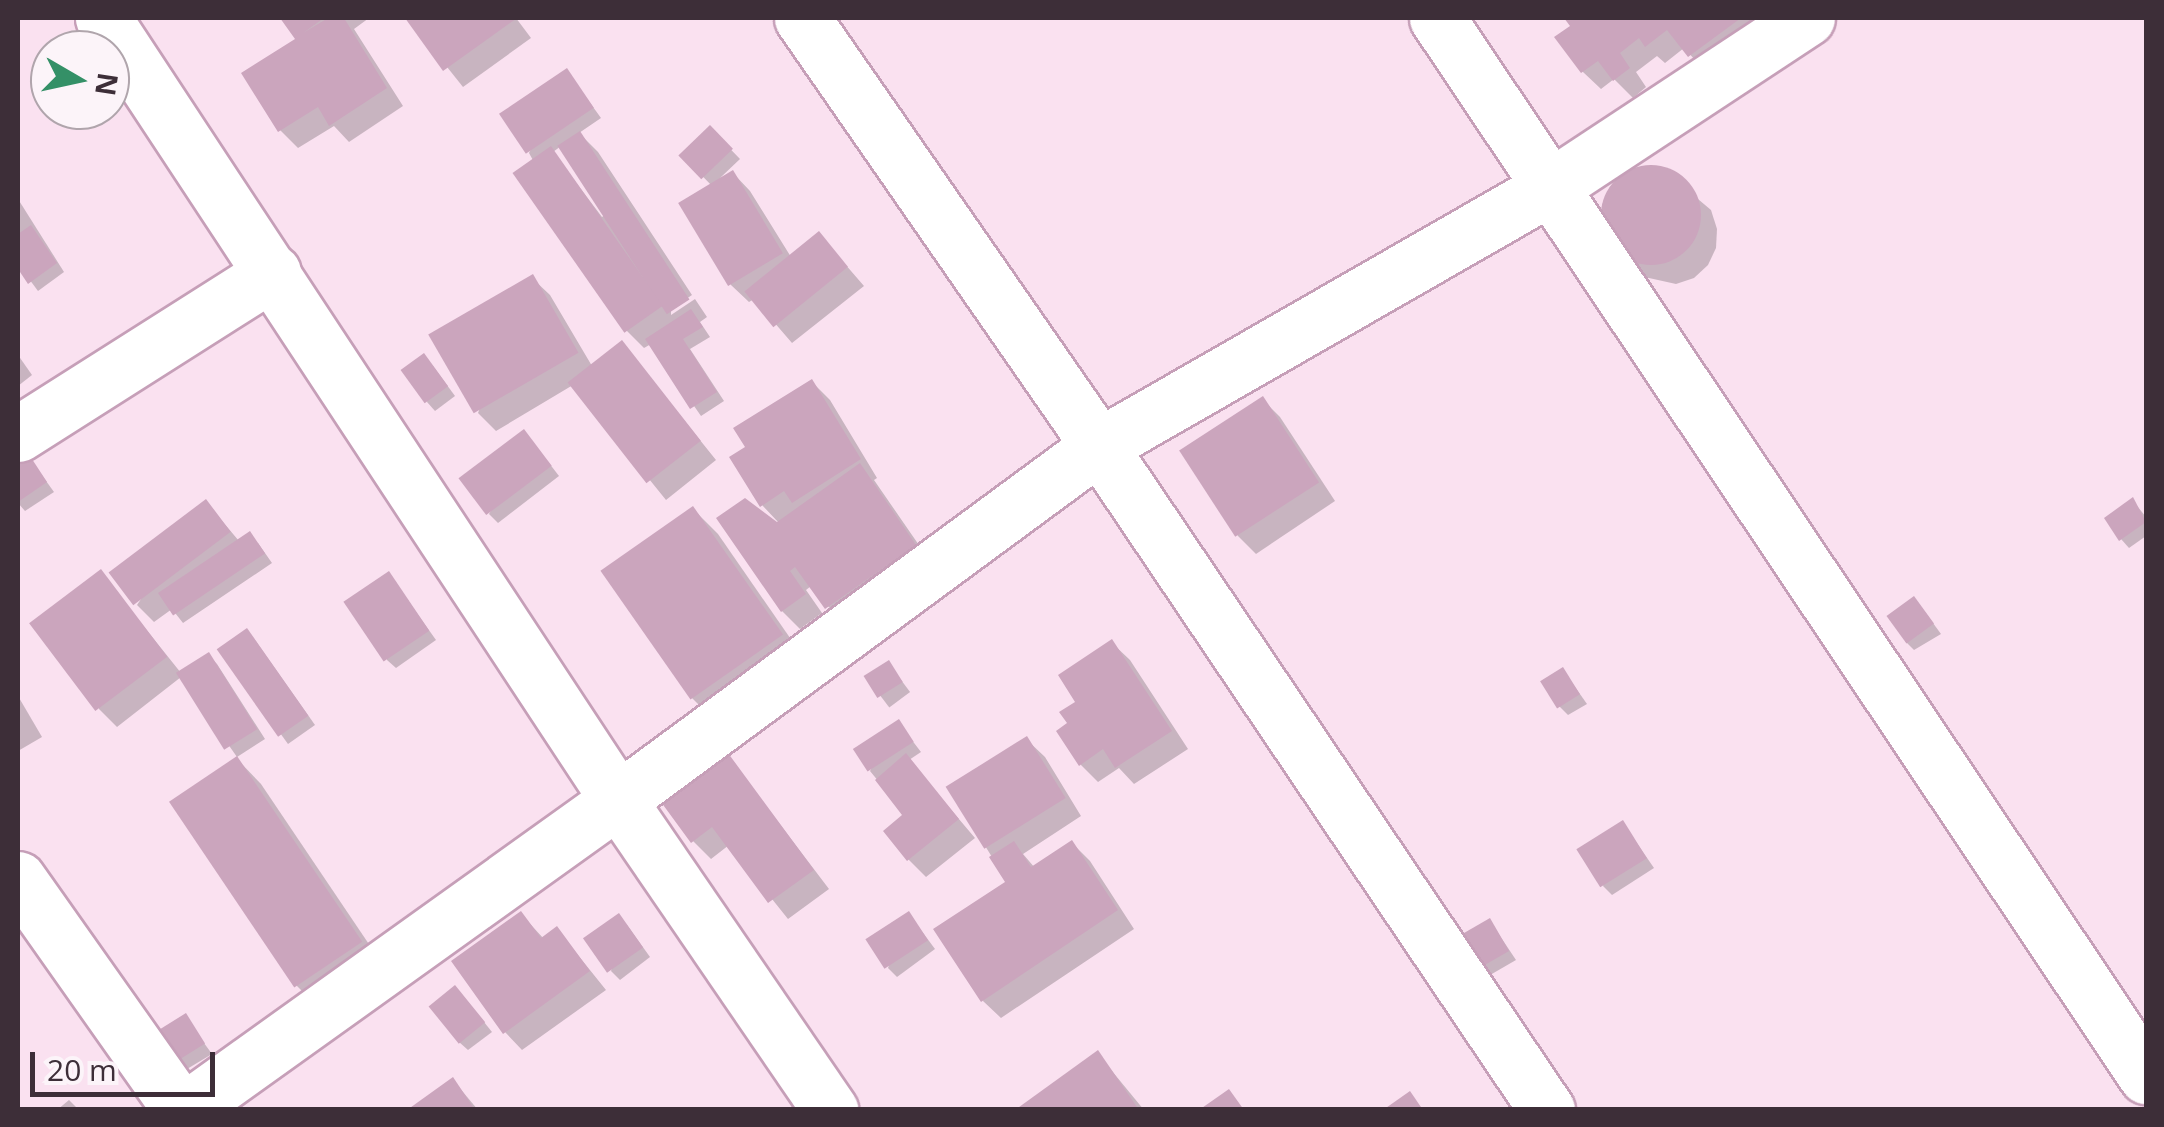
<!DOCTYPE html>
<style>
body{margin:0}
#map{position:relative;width:2164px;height:1127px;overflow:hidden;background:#fae1f0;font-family:"Open Sans",sans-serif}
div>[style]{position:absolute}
.shadow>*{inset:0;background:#0003;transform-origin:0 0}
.building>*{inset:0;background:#cba5bd;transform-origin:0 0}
.round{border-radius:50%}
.roads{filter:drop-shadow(2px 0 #c69fb8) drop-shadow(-2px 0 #c69fb8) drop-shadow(0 2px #c69fb8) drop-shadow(0 -2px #c69fb8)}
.minor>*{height:55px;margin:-27.5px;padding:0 27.5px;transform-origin:27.5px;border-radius:27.5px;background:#fff}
span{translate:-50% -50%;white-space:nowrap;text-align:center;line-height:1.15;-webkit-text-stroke:8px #fcf4f9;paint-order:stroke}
.frame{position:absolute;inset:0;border:20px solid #3d2e38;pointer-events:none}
.north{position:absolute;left:30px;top:30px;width:100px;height:100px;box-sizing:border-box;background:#fcf4f9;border:2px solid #b0a5ac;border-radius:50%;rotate:99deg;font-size:28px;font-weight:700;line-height:40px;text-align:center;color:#3d2e38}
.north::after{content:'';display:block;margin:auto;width:35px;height:45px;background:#349067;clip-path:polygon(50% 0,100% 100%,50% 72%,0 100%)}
.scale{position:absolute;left:30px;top:1052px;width:185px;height:45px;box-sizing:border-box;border:5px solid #3d2e38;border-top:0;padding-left:12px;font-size:30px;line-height:35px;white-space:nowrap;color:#3d2e38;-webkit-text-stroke:8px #fcf4f9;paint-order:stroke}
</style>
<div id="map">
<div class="shadow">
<i style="clip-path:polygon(283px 18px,369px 18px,354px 29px,403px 106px,349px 142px,334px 126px,298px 148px,280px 130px,298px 40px)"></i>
<i style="clip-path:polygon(408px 18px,516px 18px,531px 38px,463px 87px)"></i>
<i style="clip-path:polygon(1567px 18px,1750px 18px,1762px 33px,1708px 74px,1684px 48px,1665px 63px,1657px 56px,1636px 72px,1646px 87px,1633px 98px,1614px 79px,1601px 89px,1583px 72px,1557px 38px,1574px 26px)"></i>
<i style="clip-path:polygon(evenodd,567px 71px,601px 118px,579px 133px,598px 152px,692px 295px,671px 309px,671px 315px,695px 299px,707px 317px,700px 322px,710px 337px,690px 349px,724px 401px,701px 416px,651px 344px,644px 348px,626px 330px,529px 153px,567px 71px,561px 146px,606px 214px,602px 217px,553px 152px,561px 146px)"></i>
<i style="clip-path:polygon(710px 128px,740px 159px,720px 178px,733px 173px,750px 191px,791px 257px,819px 234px,864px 286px,792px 343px,754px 299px,749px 302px,731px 285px,682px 204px,712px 186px,682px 155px)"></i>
<i style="clip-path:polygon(1642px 167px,1661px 168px,1711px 210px,1717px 229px,1716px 248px,1708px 265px,1694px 278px,1676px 284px,1640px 276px,1601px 223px,1602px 205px,1610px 187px)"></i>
<i style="clip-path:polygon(18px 199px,64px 272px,38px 291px,18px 264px)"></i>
<i style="clip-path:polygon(532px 278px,550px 295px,592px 366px,622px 343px,716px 460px,666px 500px,573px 385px,496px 431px,478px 413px)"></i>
<i style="clip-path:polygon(18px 355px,32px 375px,18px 386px)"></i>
<i style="clip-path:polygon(433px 366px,455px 396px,435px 411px,427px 402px)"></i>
<i style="clip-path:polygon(812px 382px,830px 400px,877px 478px,874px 480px,932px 564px,844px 625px,811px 586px,806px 590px,822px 613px,800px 629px,782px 611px,779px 523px,762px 505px,749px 448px)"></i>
<i style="clip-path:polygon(1263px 400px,1280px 417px,1335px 501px,1256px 554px,1238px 536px,1184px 452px)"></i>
<i style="clip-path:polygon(532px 441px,559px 476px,498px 523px,489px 514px)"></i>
<i style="clip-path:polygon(18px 442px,54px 492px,25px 511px,18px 503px)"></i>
<i style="clip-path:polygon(2133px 501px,2146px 517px,2146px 536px,2129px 548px,2121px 539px)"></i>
<i style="clip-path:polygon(206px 502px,239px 541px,258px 543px,272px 563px,183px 623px,172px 609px,154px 622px,137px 605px)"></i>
<i style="clip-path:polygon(693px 509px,718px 534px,806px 661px,717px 723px,692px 698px)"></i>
<i style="clip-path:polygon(101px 573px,181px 673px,208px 655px,217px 664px,265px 739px,237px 757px,181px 677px,117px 727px,99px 709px)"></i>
<i style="clip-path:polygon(389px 574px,436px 640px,396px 668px,387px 660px)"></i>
<i style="clip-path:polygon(1922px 608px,1941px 634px,1914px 650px,1905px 641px)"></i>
<i style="clip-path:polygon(255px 640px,315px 725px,288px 744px,220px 650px)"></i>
<i style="clip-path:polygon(1112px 643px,1130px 660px,1188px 749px,1134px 784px,1119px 768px,1098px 782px,1081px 765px,1079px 703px)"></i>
<i style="left:889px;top:664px;width:35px;height:26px;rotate:53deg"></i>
<i style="clip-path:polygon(1563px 670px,1587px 704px,1568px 715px,1559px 706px)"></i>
<i style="clip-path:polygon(18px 696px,42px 737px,18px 751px)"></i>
<i style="clip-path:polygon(898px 722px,921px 752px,909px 760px,975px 838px,926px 877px,908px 859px,906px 815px,870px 771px)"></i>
<i style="clip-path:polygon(1027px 740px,1045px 757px,1081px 816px,1023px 854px,1035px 868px,1072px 843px,1090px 861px,1134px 929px,1001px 1018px,983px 1001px,1008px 883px,950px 789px)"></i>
<i style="clip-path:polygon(728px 756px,829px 889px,788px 919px,729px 845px,711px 859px,693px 841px)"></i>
<i style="clip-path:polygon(237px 759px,261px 784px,385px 968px,322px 1011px,297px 986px)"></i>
<i style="clip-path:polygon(1623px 823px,1654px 868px,1612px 895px,1603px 886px)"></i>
<i style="clip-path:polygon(521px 914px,544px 939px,557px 929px,606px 990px,522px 1050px,505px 1032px)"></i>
<i style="clip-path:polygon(909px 914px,935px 949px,897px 977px,888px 968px)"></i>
<i style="clip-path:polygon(1490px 921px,1516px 960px,1478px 982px)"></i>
<i style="clip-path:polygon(627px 925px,650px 957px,620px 980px,611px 971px)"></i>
<i style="clip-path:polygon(464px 997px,492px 1032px,468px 1050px,459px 1042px)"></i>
<i style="clip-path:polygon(185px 1017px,212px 1054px,177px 1075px)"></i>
<i style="clip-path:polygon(1098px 1054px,1144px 1110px,1020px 1110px)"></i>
<i style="clip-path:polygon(453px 1080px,478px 1110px,411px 1110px)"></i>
<i style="clip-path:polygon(69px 1100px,79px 1110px,57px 1110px)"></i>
</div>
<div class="building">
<i style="clip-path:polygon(280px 18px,324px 18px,303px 33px,328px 18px,344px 18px,387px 88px,329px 126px,318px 107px,278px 132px,241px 73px,295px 39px)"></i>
<i style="clip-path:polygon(405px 18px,517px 18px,443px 71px)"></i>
<i style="clip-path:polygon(1564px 18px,1741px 18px,1688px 57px,1667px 30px,1645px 47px,1639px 38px,1620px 53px,1630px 68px,1613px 81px,1598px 61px,1581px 73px,1554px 37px,1570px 26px)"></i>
<i style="left:567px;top:68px;width:48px;height:82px;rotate:56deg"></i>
<i style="left:710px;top:125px;width:33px;height:44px;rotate:46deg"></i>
<i style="left:580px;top:131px;width:201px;height:27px;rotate:57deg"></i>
<i style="left:551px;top:146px;width:195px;height:47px;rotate:55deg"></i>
<i class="round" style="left:1601px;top:165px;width:100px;height:100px"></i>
<i style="left:733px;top:170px;width:97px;height:64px;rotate:59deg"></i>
<i style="clip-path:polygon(31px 225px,57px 263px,28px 284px,18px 269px,18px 234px)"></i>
<i style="left:819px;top:231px;width:46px;height:96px;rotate:51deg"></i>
<i style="left:533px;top:274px;width:91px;height:121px;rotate:60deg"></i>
<i style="clip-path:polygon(691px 309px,703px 327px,683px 339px,717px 392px,690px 409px,645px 339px)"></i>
<i style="left:622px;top:340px;width:128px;height:69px;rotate:52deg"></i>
<i style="left:424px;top:353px;width:41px;height:29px;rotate:54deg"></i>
<i style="clip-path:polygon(812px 379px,861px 459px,792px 503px,784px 491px,760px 507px,729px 457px,745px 447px,733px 428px)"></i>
<i style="left:1263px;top:396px;width:103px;height:100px;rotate:57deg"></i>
<i style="left:524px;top:429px;width:46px;height:82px;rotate:53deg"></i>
<i style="clip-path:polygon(30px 456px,47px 482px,18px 502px,18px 464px)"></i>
<i style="clip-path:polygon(860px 463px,916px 545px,825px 609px,795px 567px,790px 571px,806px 594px,781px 612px,716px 518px,745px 498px,777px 522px)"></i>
<i style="clip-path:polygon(2133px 497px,2146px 522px,2119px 541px,2104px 518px)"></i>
<i style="left:206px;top:499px;width:41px;height:122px;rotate:53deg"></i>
<i style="left:693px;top:506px;width:157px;height:113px;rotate:55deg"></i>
<i style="left:250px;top:531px;width:27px;height:111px;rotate:56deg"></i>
<i style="left:101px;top:569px;width:110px;height:90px;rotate:53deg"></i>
<i style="left:389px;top:571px;width:72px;height:55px;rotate:56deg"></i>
<i style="left:1914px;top:596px;width:34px;height:34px;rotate:54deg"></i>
<i style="left:247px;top:628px;width:107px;height:37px;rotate:55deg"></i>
<i style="clip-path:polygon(1112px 639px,1172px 731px,1115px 768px,1103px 749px,1079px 766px,1056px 731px,1067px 723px,1059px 712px,1075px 702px,1058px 675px)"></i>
<i style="left:209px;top:652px;width:91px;height:39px;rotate:58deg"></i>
<i style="left:889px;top:660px;width:26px;height:30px;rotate:58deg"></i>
<i style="left:1563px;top:667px;width:32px;height:27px;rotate:58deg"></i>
<i style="left:899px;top:719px;width:27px;height:55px;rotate:57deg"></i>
<i style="left:1027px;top:736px;width:73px;height:96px;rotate:58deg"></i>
<i style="clip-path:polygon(728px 753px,814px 870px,768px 903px,712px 827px,691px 843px,661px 802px)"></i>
<i style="clip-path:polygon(906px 753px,959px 819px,907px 861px,883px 831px,902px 815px,875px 780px)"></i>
<i style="left:237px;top:756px;width:224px;height:82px;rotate:56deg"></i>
<i style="left:1623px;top:820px;width:45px;height:55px;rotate:58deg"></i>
<i style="clip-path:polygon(1072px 840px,1118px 910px,981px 1002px,933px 929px,1005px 882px,989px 857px,1014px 841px,1031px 867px)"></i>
<i style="clip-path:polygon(521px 911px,541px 938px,557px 926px,590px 971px,503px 1034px,451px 961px)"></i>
<i style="left:909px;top:911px;width:35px;height:52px;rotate:57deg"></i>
<i style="left:619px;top:913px;width:42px;height:44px;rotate:55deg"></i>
<i style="left:1490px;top:918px;width:38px;height:48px;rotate:60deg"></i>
<i style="left:455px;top:985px;width:48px;height:34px;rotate:51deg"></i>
<i style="left:186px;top:1013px;width:36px;height:44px;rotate:58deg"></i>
<i style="clip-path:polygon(1098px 1050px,1139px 1110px,1015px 1110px)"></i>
<i style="clip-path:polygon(453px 1077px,475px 1110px,407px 1110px)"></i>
<i style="clip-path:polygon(1229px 1089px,1244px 1110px,1199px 1110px)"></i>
<i style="clip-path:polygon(1410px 1091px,1423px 1110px,1383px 1110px)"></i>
</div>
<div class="roads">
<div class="minor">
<i style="left:103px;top:18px;width:936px;rotate:56.63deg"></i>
<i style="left:618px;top:800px;width:376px;rotate:55.6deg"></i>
<i style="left:802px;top:18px;width:521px;rotate:55.24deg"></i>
<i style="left:1099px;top:446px;width:801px;rotate:55.99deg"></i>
<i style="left:1437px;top:18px;width:1274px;rotate:56.17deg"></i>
<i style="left:18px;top:434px;width:302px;rotate:-32.4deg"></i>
<i style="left:18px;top:879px;width:283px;rotate:54.8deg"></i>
<i style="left:185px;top:1110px;width:533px;rotate:-35.6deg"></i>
<i style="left:618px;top:800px;width:597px;rotate:-36.35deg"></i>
<i style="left:1099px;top:446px;width:519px;rotate:-29.83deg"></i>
<i style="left:1549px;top:188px;width:309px;rotate:-33.4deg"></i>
</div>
</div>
<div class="frame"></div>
<div class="north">N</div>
<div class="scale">20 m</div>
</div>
